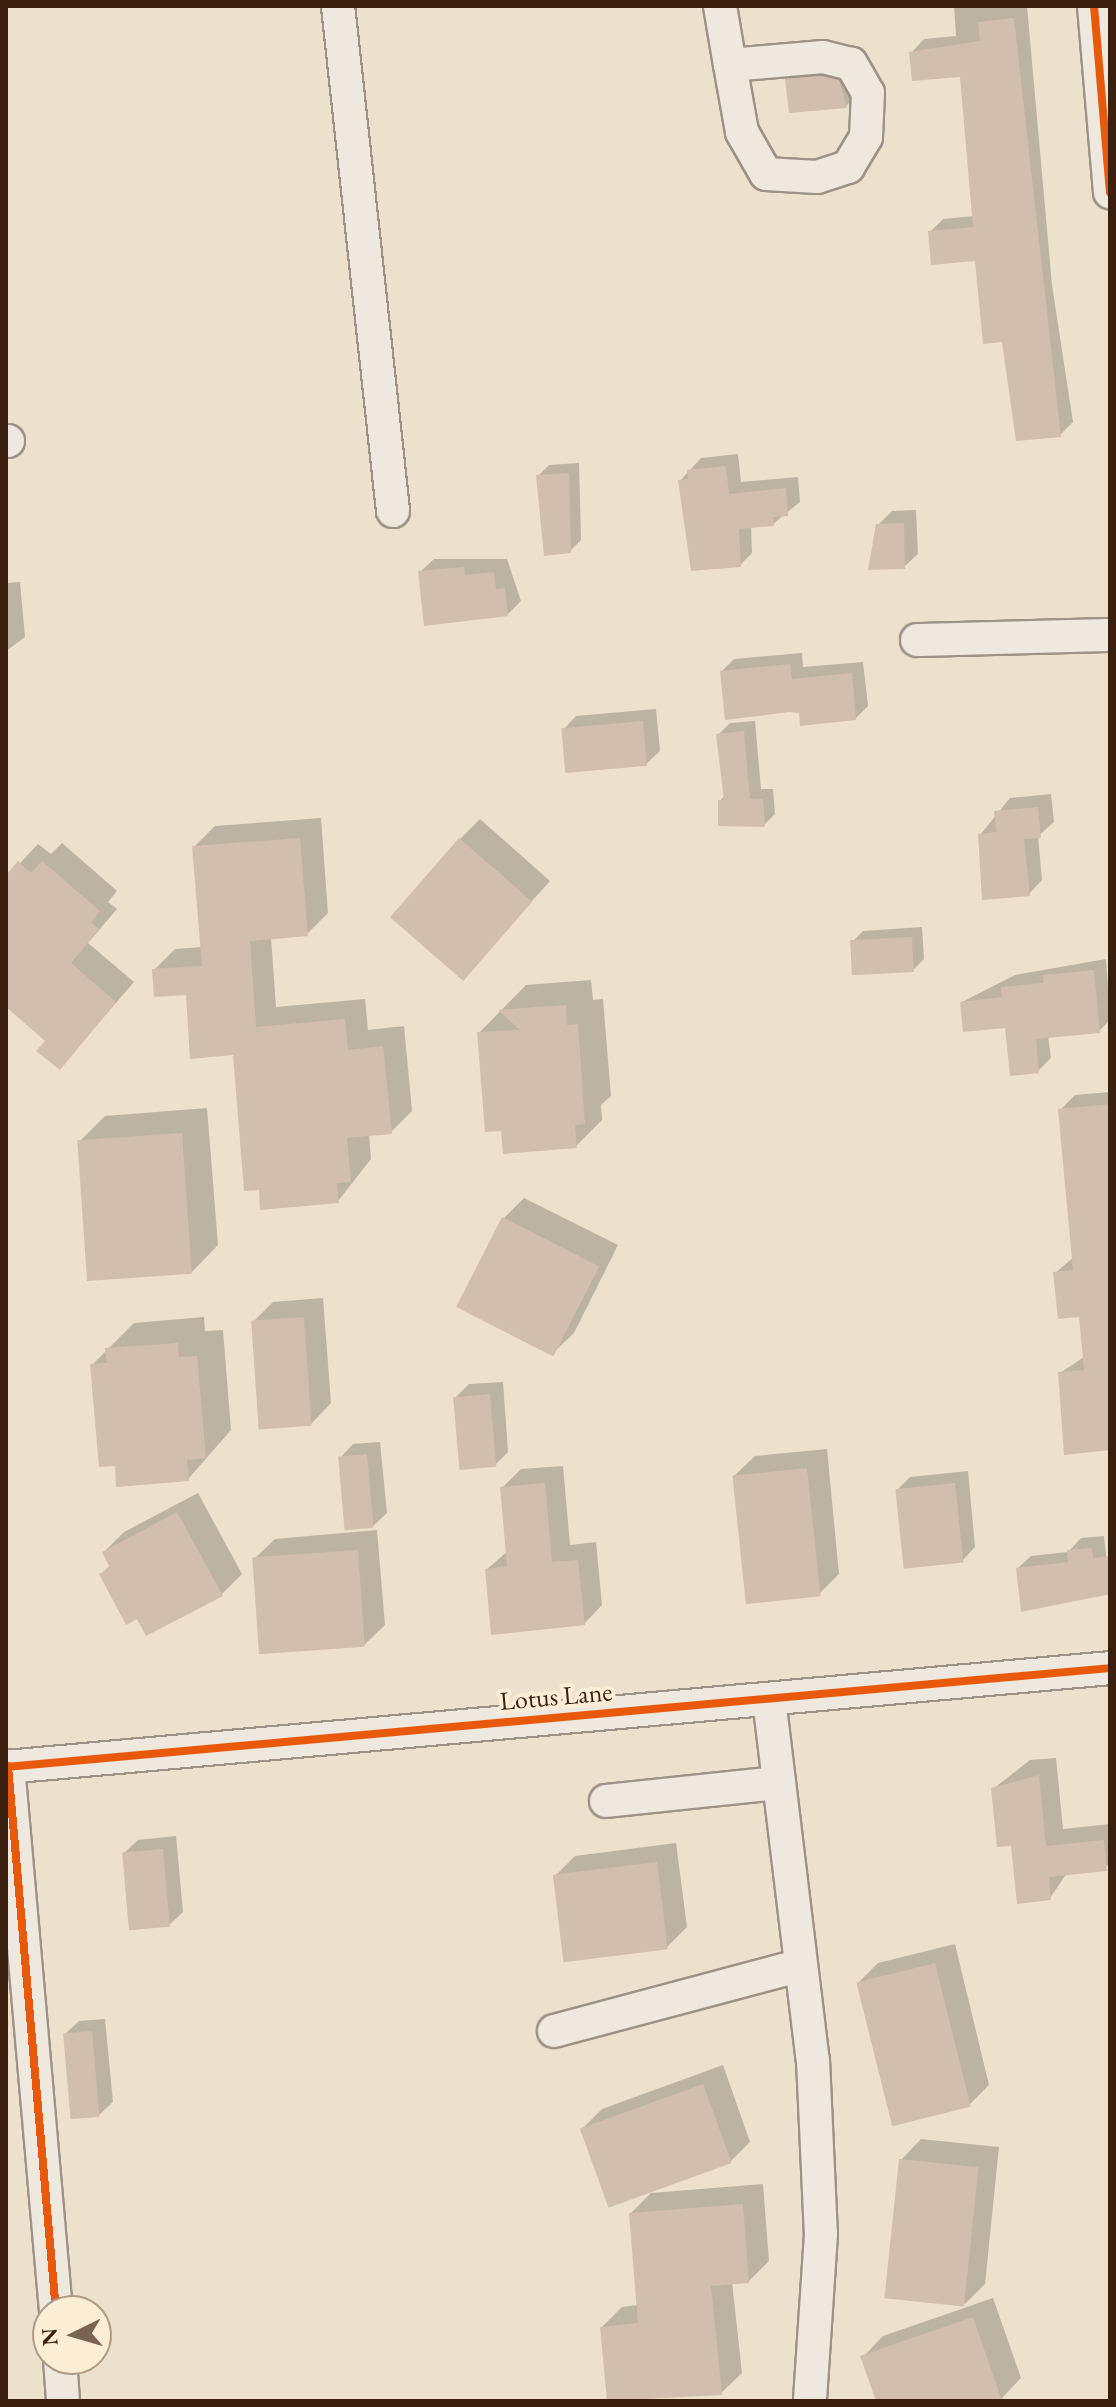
<!DOCTYPE html>
<style>
body{margin:0}
#map{position:relative;width:1116px;height:2407px;overflow:hidden;background:#ede0cc;font-family:"EB Garamond",serif}
div>[style]{position:absolute}
.shadow>*{inset:0;background:#0003}
.building>*{inset:0;background:#d2beae;transform-origin:0 0}
.roads{filter:drop-shadow(2px 0 #9d9285) drop-shadow(-2px 0 #9d9285) drop-shadow(0 2px #9d9285) drop-shadow(0 -2px #9d9285)}
.minor>*{height:32px;margin:-16px;padding:0 16px;transform-origin:16px;border-radius:16px;background:#efe8df}
.cycleway>*{height:8px;margin:-4px;padding:0 4px;transform-origin:4px;border-radius:4px;background:#e8590c}
span{translate:-50% -50%;white-space:nowrap;text-align:center;line-height:1.15;-webkit-text-stroke:8px #fcedd5;paint-order:stroke}
.street-label{font-size:26px;color:#3b1f0f}
.frame{position:absolute;inset:0;border:8px solid #3b1f0f;pointer-events:none}
.north{position:absolute;left:32px;top:2295px;width:80px;height:80px;box-sizing:border-box;background:#fcedd5;border:2px solid #af9b86;border-radius:50%;rotate:265deg;font-size:22px;font-weight:700;line-height:32px;text-align:center;color:#3b1f0f}
.north::after{content:'';display:block;margin:auto;width:28px;height:36px;background:#796351;clip-path:polygon(50% 0,100% 100%,50% 72%,0 100%)}
</style>
<div id="map">
<div class="shadow">
<i style="clip-path:polygon(954px 6px,1027px 6px,1052px 285px,1073px 422px,1060px 435px,1004px 340px,977px 259px,930px 232px,943px 219px,974px 216px,962px 74px,911px 53px,924px 39px,956px 36px)"></i>
<i style="clip-path:polygon(836px 64px,860px 93px,846px 106px,791px 111px,787px 80px,801px 67px)"></i>
<i style="clip-path:polygon(738px 454px,741px 482px,798px 477px,800px 502px,773px 524px,751px 526px,752px 553px,740px 565px,680px 481px,701px 458px)"></i>
<i style="clip-path:polygon(579px 463px,581px 540px,570px 551px,538px 476px,549px 465px)"></i>
<i style="clip-path:polygon(916px 510px,918px 554px,904px 567px,878px 525px,892px 511px)"></i>
<i style="clip-path:polygon(434px 559px,507px 559px,521px 601px,508px 614px,420px 572px)"></i>
<i style="clip-path:polygon(20px 582px,25px 637px,6px 651px,6px 583px)"></i>
<i style="clip-path:polygon(802px 653px,803px 667px,863px 662px,868px 706px,856px 718px,789px 710px,722px 671px,734px 659px)"></i>
<i style="clip-path:polygon(656px 709px,660px 751px,646px 764px,563px 730px,576px 716px)"></i>
<i style="clip-path:polygon(755px 721px,761px 789px,773px 789px,775px 814px,764px 825px,720px 801px,725px 795px,719px 734px,730px 723px)"></i>
<i style="clip-path:polygon(1051px 794px,1054px 822px,1038px 836px,1042px 880px,1029px 894px,980px 835px,1010px 798px)"></i>
<i style="clip-path:polygon(321px 818px,328px 913px,307px 934px,271px 937px,276px 1007px,365px 999px,368px 1030px,404px 1026px,412px 1111px,391px 1132px,369px 1134px,371px 1159px,338px 1201px,261px 1188px,235px 1053px,188px 993px,154px 970px,175px 949px,203px 947px,194px 847px,215px 826px)"></i>
<i style="clip-path:polygon(480px 819px,550px 881px,463px 978px,460px 839px)"></i>
<i style="clip-path:polygon(62px 843px,117px 891px,108px 902px,117px 909px,88px 943px,134px 982px,60px 1068px,48px 1041px,6px 1004px,6px 878px,38px 844px,51px 854px)"></i>
<i style="clip-path:polygon(922px 927px,924px 959px,913px 970px,852px 942px,863px 931px)"></i>
<i style="clip-path:polygon(1106px 959px,1110px 1020px,1099px 1031px,1048px 1036px,1051px 1058px,1038px 1071px,1007px 1026px,962px 1002px,1015px 975px)"></i>
<i style="clip-path:polygon(591px 980px,593px 1000px,603px 999px,611px 1096px,601px 1105px,602px 1120px,576px 1146px,502px 1129px,479px 1033px,526px 985px)"></i>
<i style="clip-path:polygon(1110px 1092px,1110px 1448px,1060px 1373px,1084px 1357px,1080px 1315px,1055px 1273px,1074px 1257px,1060px 1110px,1075px 1095px)"></i>
<i style="clip-path:polygon(207px 1108px,218px 1245px,192px 1272px,79px 1142px,105px 1116px)"></i>
<i style="clip-path:polygon(524px 1198px,618px 1245px,574px 1333px,553px 1353px,504px 1218px)"></i>
<i style="clip-path:polygon(323px 1298px,331px 1403px,311px 1424px,253px 1322px,273px 1302px)"></i>
<i style="clip-path:polygon(204px 1317px,205px 1331px,223px 1330px,231px 1430px,188px 1479px,116px 1464px,92px 1365px,134px 1323px)"></i>
<i style="clip-path:polygon(503px 1382px,508px 1452px,495px 1465px,455px 1398px,469px 1384px)"></i>
<i style="clip-path:polygon(380px 1442px,387px 1513px,373px 1526px,340px 1458px,353px 1444px)"></i>
<i style="clip-path:polygon(827px 1449px,839px 1574px,819px 1594px,734px 1476px,755px 1456px)"></i>
<i style="clip-path:polygon(563px 1466px,570px 1545px,596px 1542px,602px 1605px,584px 1624px,487px 1569px,508px 1551px,502px 1488px,521px 1469px)"></i>
<i style="clip-path:polygon(968px 1471px,975px 1547px,962px 1561px,924px 1564px,897px 1490px,910px 1477px)"></i>
<i style="clip-path:polygon(198px 1493px,242px 1574px,222px 1594px,138px 1616px,101px 1574px,111px 1565px,104px 1552px,124px 1532px)"></i>
<i style="clip-path:polygon(377px 1530px,385px 1625px,364px 1645px,254px 1559px,275px 1539px)"></i>
<i style="clip-path:polygon(1104px 1536px,1110px 1594px,1023px 1610px,1018px 1568px,1031px 1556px,1068px 1552px,1081px 1538px)"></i>
<i style="clip-path:polygon(1056px 1758px,1063px 1829px,1110px 1824px,1110px 1865px,1067px 1873px,1050px 1898px,1013px 1844px,993px 1789px,1030px 1760px)"></i>
<i style="clip-path:polygon(176px 1836px,183px 1912px,169px 1925px,124px 1853px,138px 1840px)"></i>
<i style="clip-path:polygon(676px 1843px,687px 1927px,667px 1947px,555px 1876px,575px 1856px)"></i>
<i style="clip-path:polygon(955px 1944px,989px 2085px,969px 2105px,858px 1983px,878px 1963px)"></i>
<i style="clip-path:polygon(105px 2019px,113px 2102px,99px 2115px,65px 2034px,79px 2021px)"></i>
<i style="clip-path:polygon(723px 2065px,750px 2142px,730px 2162px,582px 2129px,602px 2109px)"></i>
<i style="clip-path:polygon(921px 2139px,999px 2147px,985px 2284px,965px 2304px,901px 2160px)"></i>
<i style="clip-path:polygon(763px 2184px,769px 2261px,749px 2281px,732px 2282px,742px 2373px,721px 2393px,609px 2401px,602px 2327px,622px 2307px,638px 2305px,631px 2213px,651px 2193px)"></i>
<i style="clip-path:polygon(993px 2298px,1021px 2378px,1001px 2399px,878px 2401px,863px 2357px,883px 2336px)"></i>
</div>
<div class="building">
<i style="clip-path:polygon(1014px 18px,1061px 437px,1016px 441px,1002px 342px,983px 344px,975px 261px,931px 265px,928px 231px,973px 227px,960px 77px,912px 81px,909px 52px,980px 41px,978px 22px)"></i>
<i style="clip-path:polygon(821px 76px,839px 80px,847px 108px,789px 113px,785px 79px)"></i>
<i style="clip-path:polygon(726px 466px,729px 494px,786px 488px,788px 516px,773px 517px,774px 526px,739px 529px,741px 567px,691px 571px,678px 480px,688px 479px,687px 470px)"></i>
<i style="clip-path:polygon(569px 473px,571px 553px,544px 556px,536px 475px)"></i>
<i style="clip-path:polygon(904px 523px,905px 569px,868px 570px,876px 524px)"></i>
<i style="clip-path:polygon(464px 567px,465px 575px,494px 572px,496px 589px,505px 588px,508px 616px,424px 626px,418px 571px)"></i>
<i style="clip-path:polygon(790px 664px,792px 679px,852px 673px,856px 720px,800px 726px,799px 713px,789px 712px,725px 720px,720px 671px)"></i>
<i style="left:643px;top:721px;width:45px;height:82px;rotate:85deg"></i>
<i style="clip-path:polygon(744px 731px,750px 799px,763px 799px,765px 827px,718px 826px,718px 800px,724px 800px,716px 734px)"></i>
<i style="clip-path:polygon(1038px 807px,1041px 838px,1024px 839px,1030px 896px,982px 900px,978px 834px,996px 832px,994px 811px)"></i>
<i style="clip-path:polygon(300px 838px,308px 936px,250px 941px,256px 1027px,345px 1019px,348px 1050px,383px 1046px,392px 1134px,347px 1138px,351px 1182px,337px 1183px,339px 1203px,260px 1210px,259px 1190px,244px 1191px,233px 1055px,190px 1059px,186px 995px,154px 997px,152px 969px,202px 966px,192px 846px)"></i>
<i style="left:459px;top:838px;width:97px;height:105px;rotate:41deg"></i>
<i style="clip-path:polygon(18px 861px,31px 873px,42px 861px,100px 911px,91px 922px,99px 929px,71px 963px,116px 1002px,60px 1070px,36px 1051px,45px 1041px,6px 1007px,6px 875px)"></i>
<i style="left:912px;top:937px;width:35px;height:62px;rotate:87deg"></i>
<i style="clip-path:polygon(1094px 970px,1100px 1033px,1036px 1039px,1039px 1073px,1010px 1076px,1005px 1028px,963px 1032px,960px 1002px,1002px 997px,1001px 987px,1043px 983px,1043px 975px)"></i>
<i style="clip-path:polygon(566px 1005px,567px 1025px,578px 1024px,585px 1124px,575px 1125px,577px 1148px,503px 1154px,501px 1131px,485px 1132px,477px 1032px,520px 1030px,498px 1010px)"></i>
<i style="clip-path:polygon(1110px 1104px,1110px 1450px,1064px 1455px,1058px 1372px,1084px 1370px,1079px 1317px,1058px 1319px,1053px 1272px,1073px 1270px,1058px 1109px)"></i>
<i style="left:182px;top:1133px;width:141px;height:105px;rotate:86deg"></i>
<i style="left:502px;top:1217px;width:109px;height:101px;rotate:27deg"></i>
<i style="left:304px;top:1317px;width:109px;height:53px;rotate:86deg"></i>
<i style="clip-path:polygon(178px 1343px,179px 1357px,197px 1356px,206px 1458px,187px 1460px,189px 1481px,116px 1487px,115px 1466px,99px 1467px,90px 1364px,107px 1363px,105px 1348px)"></i>
<i style="left:490px;top:1394px;width:73px;height:37px;rotate:85deg"></i>
<i style="left:367px;top:1454px;width:74px;height:29px;rotate:85deg"></i>
<i style="left:807px;top:1468px;width:129px;height:75px;rotate:84deg"></i>
<i style="clip-path:polygon(545px 1483px,552px 1562px,578px 1560px,585px 1625px,491px 1635px,485px 1569px,507px 1566px,500px 1487px)"></i>
<i style="left:955px;top:1483px;width:80px;height:60px;rotate:84deg"></i>
<i style="clip-path:polygon(177px 1512px,223px 1596px,146px 1636px,137px 1619px,126px 1625px,99px 1574px,110px 1568px,102px 1552px)"></i>
<i style="clip-path:polygon(1092px 1548px,1093px 1558px,1110px 1556px,1110px 1594px,1021px 1612px,1016px 1568px,1068px 1562px,1067px 1550px)"></i>
<i style="left:358px;top:1550px;width:97px;height:106px;rotate:86deg"></i>
<i style="clip-path:polygon(1039px 1775px,1046px 1846px,1104px 1840px,1107px 1871px,1049px 1877px,1051px 1900px,1017px 1904px,1011px 1846px,997px 1847px,991px 1788px)"></i>
<i style="left:163px;top:1849px;width:78px;height:41px;rotate:85deg"></i>
<i style="left:657px;top:1862px;width:88px;height:105px;rotate:83deg"></i>
<i style="left:935px;top:1963px;width:148px;height:81px;rotate:76deg"></i>
<i style="left:92px;top:2031px;width:86px;height:29px;rotate:85deg"></i>
<i style="left:703px;top:2084px;width:84px;height:131px;rotate:70deg"></i>
<i style="left:899px;top:2159px;width:80px;height:140px;rotate:6deg"></i>
<i style="clip-path:polygon(743px 2204px,749px 2283px,711px 2286px,722px 2395px,607px 2401px,600px 2327px,638px 2323px,629px 2213px)"></i>
<i style="clip-path:polygon(973px 2317px,1002px 2401px,876px 2401px,860px 2356px)"></i>
</div>
<div class="roads">
<div class="minor">
<i style="left:338px;top:6px;width:508px;rotate:83.78deg"></i>
<i style="left:720px;top:6px;width:60px;rotate:80.4deg"></i>
<i style="left:730px;top:65px;width:68px;rotate:79.8deg"></i>
<i style="left:742px;top:132px;width:48px;rotate:60.3deg"></i>
<i style="left:766px;top:174px;width:51px;rotate:3.4deg"></i>
<i style="left:817px;top:177px;width:33px;rotate:-18deg"></i>
<i style="left:848px;top:167px;width:35px;rotate:-59deg"></i>
<i style="left:866px;top:137px;width:44px;rotate:-87.4deg"></i>
<i style="left:868px;top:93px;width:34px;rotate:-120deg"></i>
<i style="left:851px;top:64px;width:29px;rotate:-166deg"></i>
<i style="left:823px;top:57px;width:93px;rotate:175.1deg"></i>
<i style="left:1094px;top:6px;width:187px;rotate:85.1deg"></i>
<i style="left:6px;top:441px;width:2px"></i>
<i style="left:917px;top:640px;width:193px;rotate:-1.5deg"></i>
<i style="left:769px;top:1699px;width:364px;rotate:83.1deg"></i>
<i style="left:813px;top:2060px;width:174px;rotate:87.4deg"></i>
<i style="left:821px;top:2234px;width:167px;rotate:93.8deg"></i>
<i style="left:8px;top:1766px;width:547px;rotate:84.97deg"></i>
<i style="left:6px;top:1767px;width:1108px;rotate:-5.12deg"></i>
<i style="left:606px;top:1801px;width:173px;rotate:-6deg"></i>
<i style="left:554px;top:2031px;width:253px;rotate:-14.9deg"></i>
<i style="left:60px;top:2359px;width:42px;rotate:85.9deg"></i>
</div>
</div>
<div class="cycleway">
<i style="left:1094px;top:6px;width:187px;rotate:85.1deg"></i>
<i style="left:8px;top:1766px;width:547px;rotate:84.97deg"></i>
<i style="left:6px;top:1767px;width:1108px;rotate:-5.12deg"></i>
</div>
<div class="street-label">
<span style="left:556px;top:1697px;rotate:-5deg">Lotus Lane</span>
</div>
<div class="frame"></div>
<div class="north">N</div>
</div>
